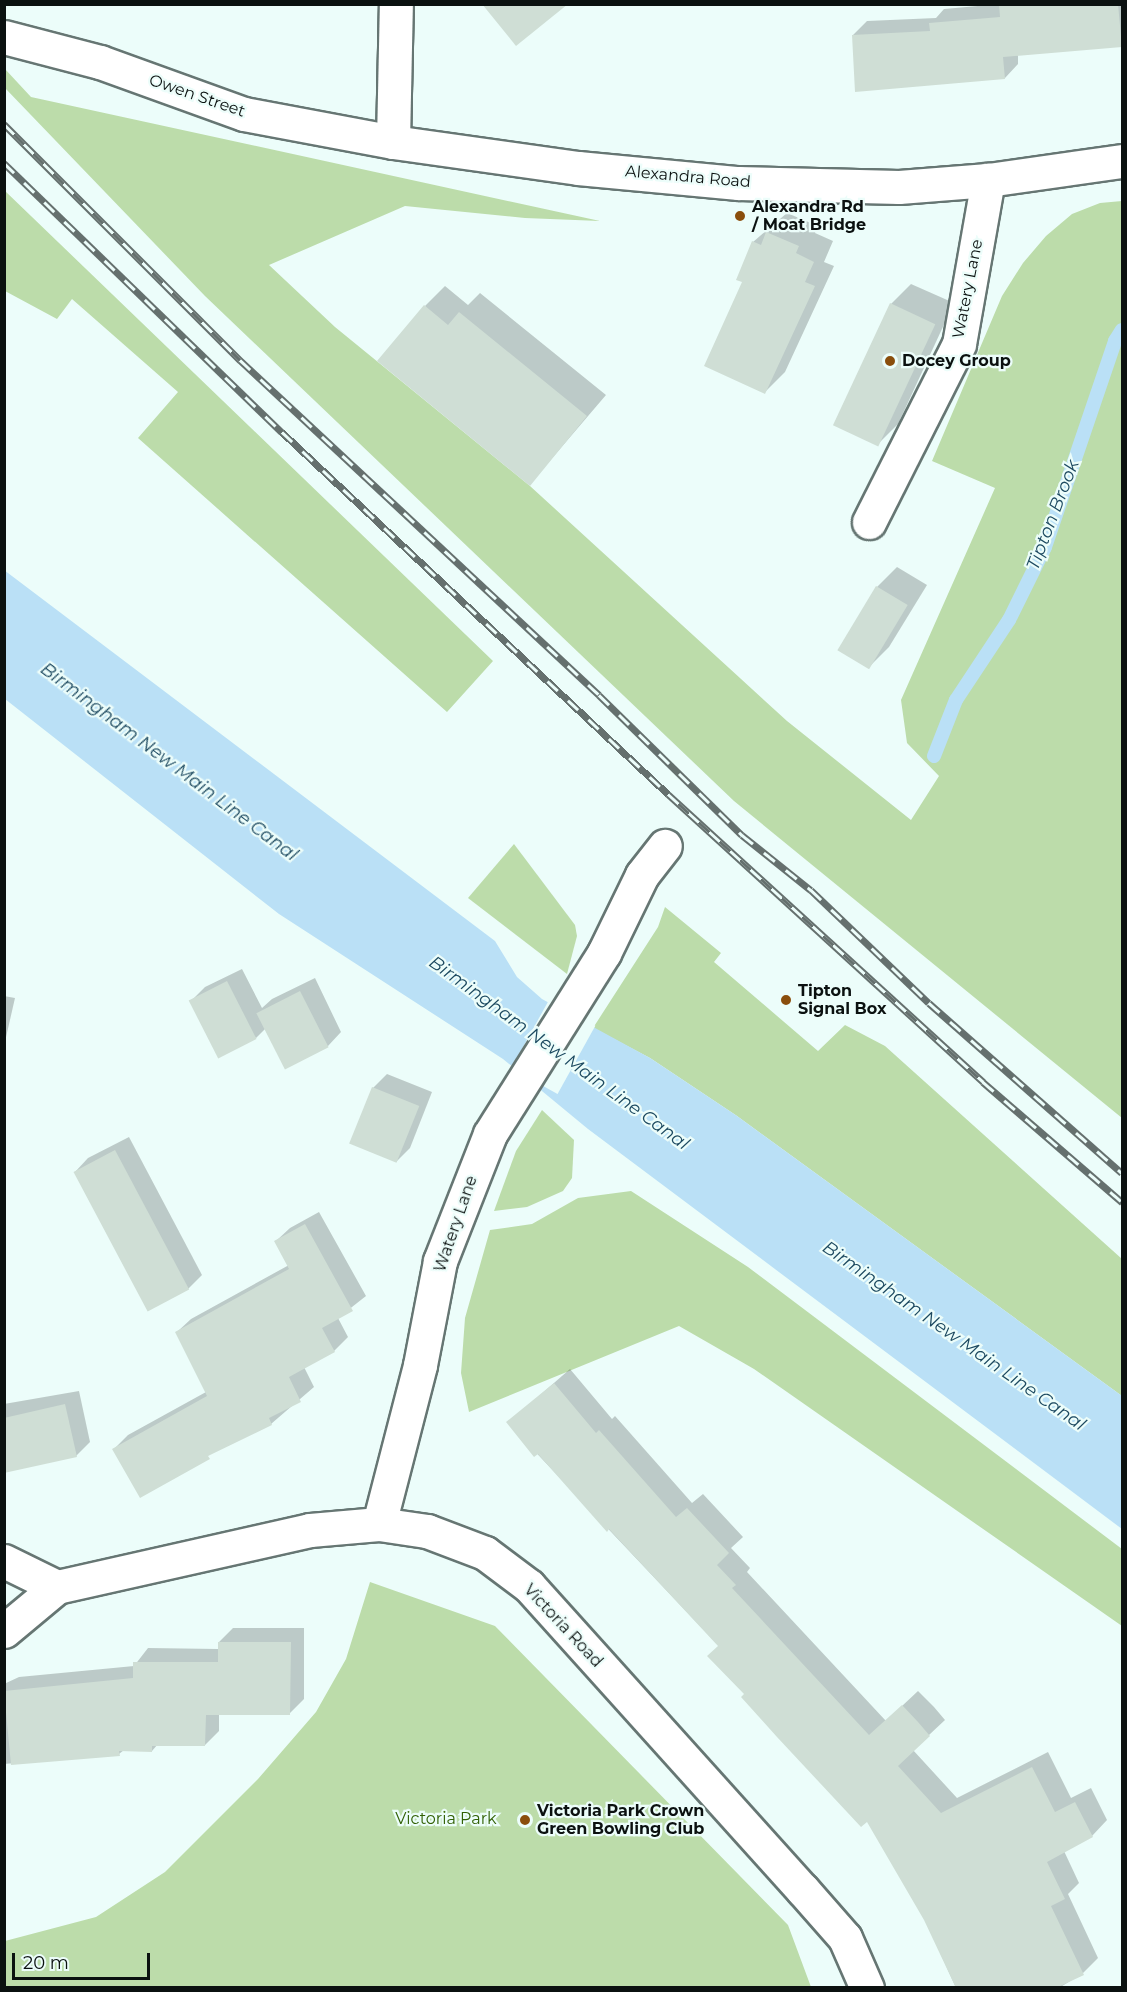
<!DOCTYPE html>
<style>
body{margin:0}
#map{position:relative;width:1127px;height:1992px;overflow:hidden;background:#ecfdfa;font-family:Montserrat,sans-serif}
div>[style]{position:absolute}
.green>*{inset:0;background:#bcdcaa}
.water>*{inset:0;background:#bae0f6}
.pier>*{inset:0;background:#ecfdfa;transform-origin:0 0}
.shadow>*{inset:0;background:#0003}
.stream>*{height:14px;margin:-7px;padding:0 7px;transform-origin:7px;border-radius:7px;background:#bae0f6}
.building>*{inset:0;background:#cfded5;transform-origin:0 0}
.roads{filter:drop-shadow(2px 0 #667673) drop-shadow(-2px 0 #667673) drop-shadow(0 2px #667673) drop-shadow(0 -2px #667673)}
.street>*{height:33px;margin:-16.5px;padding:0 16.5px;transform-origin:16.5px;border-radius:16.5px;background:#fff}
.secondary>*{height:33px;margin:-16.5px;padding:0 16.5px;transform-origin:16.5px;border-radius:16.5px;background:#fff}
.rail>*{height:7px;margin-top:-3.5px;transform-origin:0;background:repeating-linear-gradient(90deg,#ecfdfa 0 14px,#65706e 0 28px);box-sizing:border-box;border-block:2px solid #65706e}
.dots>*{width:16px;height:16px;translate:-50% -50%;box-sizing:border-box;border:3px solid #ecfdfa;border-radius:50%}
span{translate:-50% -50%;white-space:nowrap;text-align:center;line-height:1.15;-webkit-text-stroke:4.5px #ecfdfa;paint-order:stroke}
.street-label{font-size:16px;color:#0b1110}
.poi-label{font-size:16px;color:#0b1110;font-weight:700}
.left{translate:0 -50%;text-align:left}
.park-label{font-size:16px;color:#316004}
.water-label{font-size:18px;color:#1c4960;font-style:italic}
.frame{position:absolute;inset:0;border:6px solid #0b1110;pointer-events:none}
.scale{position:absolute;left:12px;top:1953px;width:138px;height:27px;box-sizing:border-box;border:3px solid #0b1110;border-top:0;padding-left:8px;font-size:18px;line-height:21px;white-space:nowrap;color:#0b1110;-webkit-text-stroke:4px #ecfdfa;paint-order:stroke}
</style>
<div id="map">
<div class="green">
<i style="clip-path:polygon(5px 69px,31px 97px,600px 221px,525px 218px,405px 206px,269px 265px,335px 327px,530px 486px,787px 721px,911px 820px,939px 776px,907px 743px,901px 700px,995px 488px,932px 461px,1002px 296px,1023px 263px,1046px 236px,1072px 214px,1100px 203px,1122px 201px,1122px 1118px,734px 801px,205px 296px,5px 88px)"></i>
<i style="clip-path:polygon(4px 190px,493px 661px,447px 712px,138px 438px,178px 392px,72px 299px,57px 319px,5px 291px)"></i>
<i style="clip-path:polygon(514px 844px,575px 925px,577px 936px,567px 974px,468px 898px)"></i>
<i style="clip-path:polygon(665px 907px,721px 953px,714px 962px,818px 1051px,845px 1025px,885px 1046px,1122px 1259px,1122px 1396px,737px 1116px,650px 1058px,593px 1028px,658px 927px)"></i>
<i style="clip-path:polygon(542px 1110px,574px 1140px,572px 1178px,563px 1191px,527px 1207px,494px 1211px,516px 1151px)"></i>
<i style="clip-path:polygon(631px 1191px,748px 1267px,1122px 1549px,1122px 1626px,754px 1369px,679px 1326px,469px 1412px,461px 1373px,465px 1318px,490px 1230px,532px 1224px,578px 1198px)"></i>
<i style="clip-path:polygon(370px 1582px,495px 1626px,788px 1925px,811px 1987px,5px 1987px,5px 1941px,96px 1917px,165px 1872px,258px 1779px,316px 1712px,346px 1659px)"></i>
</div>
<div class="water">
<i style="clip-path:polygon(4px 570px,495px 941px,517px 977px,542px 999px,650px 1058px,737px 1116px,1122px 1396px,1122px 1529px,588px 1129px,503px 1059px,279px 914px,5px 699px)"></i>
</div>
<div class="pier">
<i style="left:549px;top:1000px;width:53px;height:78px;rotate:29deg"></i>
</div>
<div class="shadow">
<i style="clip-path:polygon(1122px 4px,1122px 46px,1018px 54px,1018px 64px,1005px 78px,853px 35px,867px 21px,936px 18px,944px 9px,1000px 4px)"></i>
<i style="clip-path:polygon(787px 213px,818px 226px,815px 233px,833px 241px,824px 262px,834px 266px,785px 372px,765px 392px,744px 281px,753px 242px)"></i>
<i style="clip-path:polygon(911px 284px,954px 303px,898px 424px,878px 444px,891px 304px)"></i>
<i style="clip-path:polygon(445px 286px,468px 305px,480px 293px,606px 395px,530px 484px,425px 306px)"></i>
<i style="clip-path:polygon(897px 567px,927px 585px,889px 647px,869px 667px,877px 587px)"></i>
<i style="clip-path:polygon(242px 969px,262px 1008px,272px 999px,315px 978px,341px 1032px,328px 1046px,285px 1067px,266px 1028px,256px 1038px,191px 1001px,205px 987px)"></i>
<i style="clip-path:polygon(4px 996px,15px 998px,4px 1046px)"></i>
<i style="clip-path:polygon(387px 1074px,432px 1092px,410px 1148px,396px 1162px,373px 1088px)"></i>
<i style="clip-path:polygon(129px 1137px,202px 1275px,188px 1289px,75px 1172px,88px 1158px)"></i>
<i style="clip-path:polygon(319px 1212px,366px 1296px,338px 1318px,348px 1337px,334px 1351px,304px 1367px,314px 1387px,271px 1424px,217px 1450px,141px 1496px,114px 1449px,128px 1435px,206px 1392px,177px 1332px,191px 1319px,289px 1265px,276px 1241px,290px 1228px)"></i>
<i style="clip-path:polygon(570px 1369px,612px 1419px,615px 1416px,692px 1503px,703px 1494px,743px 1537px,731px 1548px,750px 1568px,747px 1572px,886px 1721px,918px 1691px,934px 1707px,945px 1720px,913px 1750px,957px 1798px,1048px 1752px,1071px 1798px,1091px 1788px,1107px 1820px,1092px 1836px,1064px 1851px,1079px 1883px,1068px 1894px,1098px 1958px,1083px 1973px,1059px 1988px,956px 1988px,925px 1919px,868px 1819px,746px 1694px,719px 1646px,508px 1423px)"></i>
<i style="clip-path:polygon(79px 1391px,90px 1442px,76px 1456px,4px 1472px,4px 1404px)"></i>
<i style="clip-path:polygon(233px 1628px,304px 1628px,304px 1699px,290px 1713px,219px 1713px,219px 1731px,205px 1745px,158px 1744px,152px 1751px,124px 1750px,119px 1754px,4px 1764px,4px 1684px,19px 1677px,134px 1666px,148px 1648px,219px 1649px,219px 1642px)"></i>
</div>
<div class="stream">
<i style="left:934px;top:756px;width:60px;rotate:-68.6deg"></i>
<i style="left:956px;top:700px;width:96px;rotate:-56.5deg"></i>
<i style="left:1009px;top:620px;width:81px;rotate:-63.7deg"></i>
<i style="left:1045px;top:547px;width:218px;rotate:-71.2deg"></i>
<i style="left:1115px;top:341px;width:13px;rotate:-58deg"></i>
</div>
<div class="building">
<i style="clip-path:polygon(482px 4px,568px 4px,516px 46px)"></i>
<i style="clip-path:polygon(999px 4px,1118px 4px,1122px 47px,1003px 57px,1005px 79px,855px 92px,852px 35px,930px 31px,929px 23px,1000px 17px)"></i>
<i style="clip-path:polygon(766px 232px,799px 246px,796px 253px,814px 262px,805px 282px,815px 286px,765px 394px,704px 366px,742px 282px,736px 280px,752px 241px,761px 245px)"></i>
<i style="left:890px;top:303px;width:50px;height:135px;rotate:25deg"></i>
<i style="clip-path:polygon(424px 305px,448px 325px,459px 312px,587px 416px,530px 486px,377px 361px)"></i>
<i style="left:876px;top:586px;width:37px;height:75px;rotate:31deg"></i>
<i style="left:227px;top:981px;width:65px;height:43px;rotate:63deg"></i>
<i style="left:300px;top:991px;width:63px;height:49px;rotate:63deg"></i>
<i style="left:372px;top:1087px;width:51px;height:61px;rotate:22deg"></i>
<i style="left:115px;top:1150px;width:158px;height:47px;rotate:62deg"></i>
<i style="clip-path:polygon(305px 1224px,353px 1311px,322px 1328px,335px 1352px,289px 1377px,301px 1402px,269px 1418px,272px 1425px,208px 1456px,210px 1459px,140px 1498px,112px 1449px,207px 1396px,175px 1332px,289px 1269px,274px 1241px)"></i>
<i style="clip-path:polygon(554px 1383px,596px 1433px,599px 1430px,676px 1517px,687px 1508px,729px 1553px,717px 1565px,736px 1585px,732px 1588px,869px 1735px,902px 1705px,918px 1722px,930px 1736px,898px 1766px,941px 1813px,1032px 1767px,1055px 1812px,1075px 1802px,1093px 1837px,1047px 1862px,1065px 1899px,1051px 1906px,1084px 1975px,1056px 1988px,956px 1988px,924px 1920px,867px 1822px,861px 1827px,777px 1737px,741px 1697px,744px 1694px,707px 1656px,718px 1646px,609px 1529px,607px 1532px,538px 1454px,534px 1457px,506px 1422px)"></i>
<i style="clip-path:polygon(65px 1404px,77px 1457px,4px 1473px,4px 1418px)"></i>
<i style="clip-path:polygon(218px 1642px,291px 1642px,290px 1715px,206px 1715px,205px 1746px,152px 1746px,152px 1752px,119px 1751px,120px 1756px,11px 1765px,4px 1691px,133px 1678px,133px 1662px,218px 1662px)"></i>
</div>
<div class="roads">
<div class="street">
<i style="left:869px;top:522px;width:199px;rotate:-63.2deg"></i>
<i style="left:959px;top:344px;width:167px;rotate:-80deg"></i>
<i style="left:379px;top:1524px;width:164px;rotate:-75.5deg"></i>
<i style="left:420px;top:1365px;width:106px;rotate:-79.1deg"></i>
<i style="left:440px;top:1261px;width:136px;rotate:-68.5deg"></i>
<i style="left:490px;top:1134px;width:214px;rotate:-57.8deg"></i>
<i style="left:604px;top:953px;width:87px;rotate:-64deg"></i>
<i style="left:642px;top:875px;width:37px;rotate:-52deg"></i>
<i style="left:4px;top:1561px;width:59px;rotate:26.1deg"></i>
<i style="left:4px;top:1631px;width:69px;rotate:-39.7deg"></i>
<i style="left:57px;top:1587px;width:259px;rotate:-12.7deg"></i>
<i style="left:310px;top:1530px;width:69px;rotate:-5deg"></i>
<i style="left:379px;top:1524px;width:49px;rotate:8.3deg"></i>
<i style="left:427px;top:1531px;width:62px;rotate:20.8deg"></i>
<i style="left:485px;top:1553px;width:55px;rotate:36.9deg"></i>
<i style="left:529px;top:1586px;width:408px;rotate:48deg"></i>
<i style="left:802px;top:1889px;width:65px;rotate:48.7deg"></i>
<i style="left:845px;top:1938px;width:55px;rotate:66.3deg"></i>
</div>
<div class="secondary">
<i style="left:4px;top:37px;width:99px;rotate:14.6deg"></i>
<i style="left:100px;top:62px;width:153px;rotate:19.9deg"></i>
<i style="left:244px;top:114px;width:152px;rotate:10.6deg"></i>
<i style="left:393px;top:142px;width:187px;rotate:8deg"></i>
<i style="left:578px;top:168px;width:161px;rotate:5.4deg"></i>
<i style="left:738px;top:183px;width:161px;rotate:1.4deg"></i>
<i style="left:899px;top:187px;width:89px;rotate:-4.5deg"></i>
<i style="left:988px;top:180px;width:135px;rotate:-8.1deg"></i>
<i style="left:393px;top:142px;width:138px;rotate:-88.8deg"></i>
</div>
</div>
<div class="rail">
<i style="left:4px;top:124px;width:334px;rotate:45deg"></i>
<i style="left:240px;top:360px;width:491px;rotate:43deg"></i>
<i style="left:599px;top:695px;width:200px;rotate:44.4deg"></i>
<i style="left:742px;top:835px;width:88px;rotate:38.6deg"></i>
<i style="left:811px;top:890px;width:163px;rotate:43.8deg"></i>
<i style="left:929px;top:1003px;width:257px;rotate:41.4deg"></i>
<i style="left:4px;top:163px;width:387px;rotate:44.1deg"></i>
<i style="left:282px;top:432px;width:529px;rotate:43.16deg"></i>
<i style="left:668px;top:794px;width:427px;rotate:42.4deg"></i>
<i style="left:983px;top:1082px;width:184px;rotate:40.8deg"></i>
</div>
<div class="dots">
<i style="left:740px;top:216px;background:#8a4e0c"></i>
<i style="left:890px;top:361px;background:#8a4e0c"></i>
<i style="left:786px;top:1000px;background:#8a4e0c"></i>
<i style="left:525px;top:1820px;background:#8a4e0c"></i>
</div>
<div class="street-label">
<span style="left:197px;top:96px;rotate:19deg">Owen Street</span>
<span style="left:688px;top:177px;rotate:5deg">Alexandra Road</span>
<span style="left:968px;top:289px;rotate:-79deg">Watery Lane</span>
<span style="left:456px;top:1224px;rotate:-71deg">Watery Lane</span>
<span style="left:563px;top:1626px;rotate:47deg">Victoria Road</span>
</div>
<div class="poi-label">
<span class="left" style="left:752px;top:216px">Alexandra Rd<br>/ Moat Bridge</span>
<span class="left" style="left:902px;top:361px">Docey Group</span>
<span class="left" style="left:798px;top:1000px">Tipton<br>Signal Box</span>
<span class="left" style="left:537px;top:1820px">Victoria Park Crown<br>Green Bowling Club</span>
</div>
<div class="park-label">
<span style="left:446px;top:1819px">Victoria Park</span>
</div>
<div class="water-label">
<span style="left:1053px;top:515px;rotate:-69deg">Tipton Brook</span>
<span style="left:169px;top:762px;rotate:37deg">Birmingham New Main Line Canal</span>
<span style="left:559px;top:1053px;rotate:36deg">Birmingham New Main Line Canal</span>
<span style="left:954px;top:1336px;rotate:35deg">Birmingham New Main Line Canal</span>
</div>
<div class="frame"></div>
<div class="scale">20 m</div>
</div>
